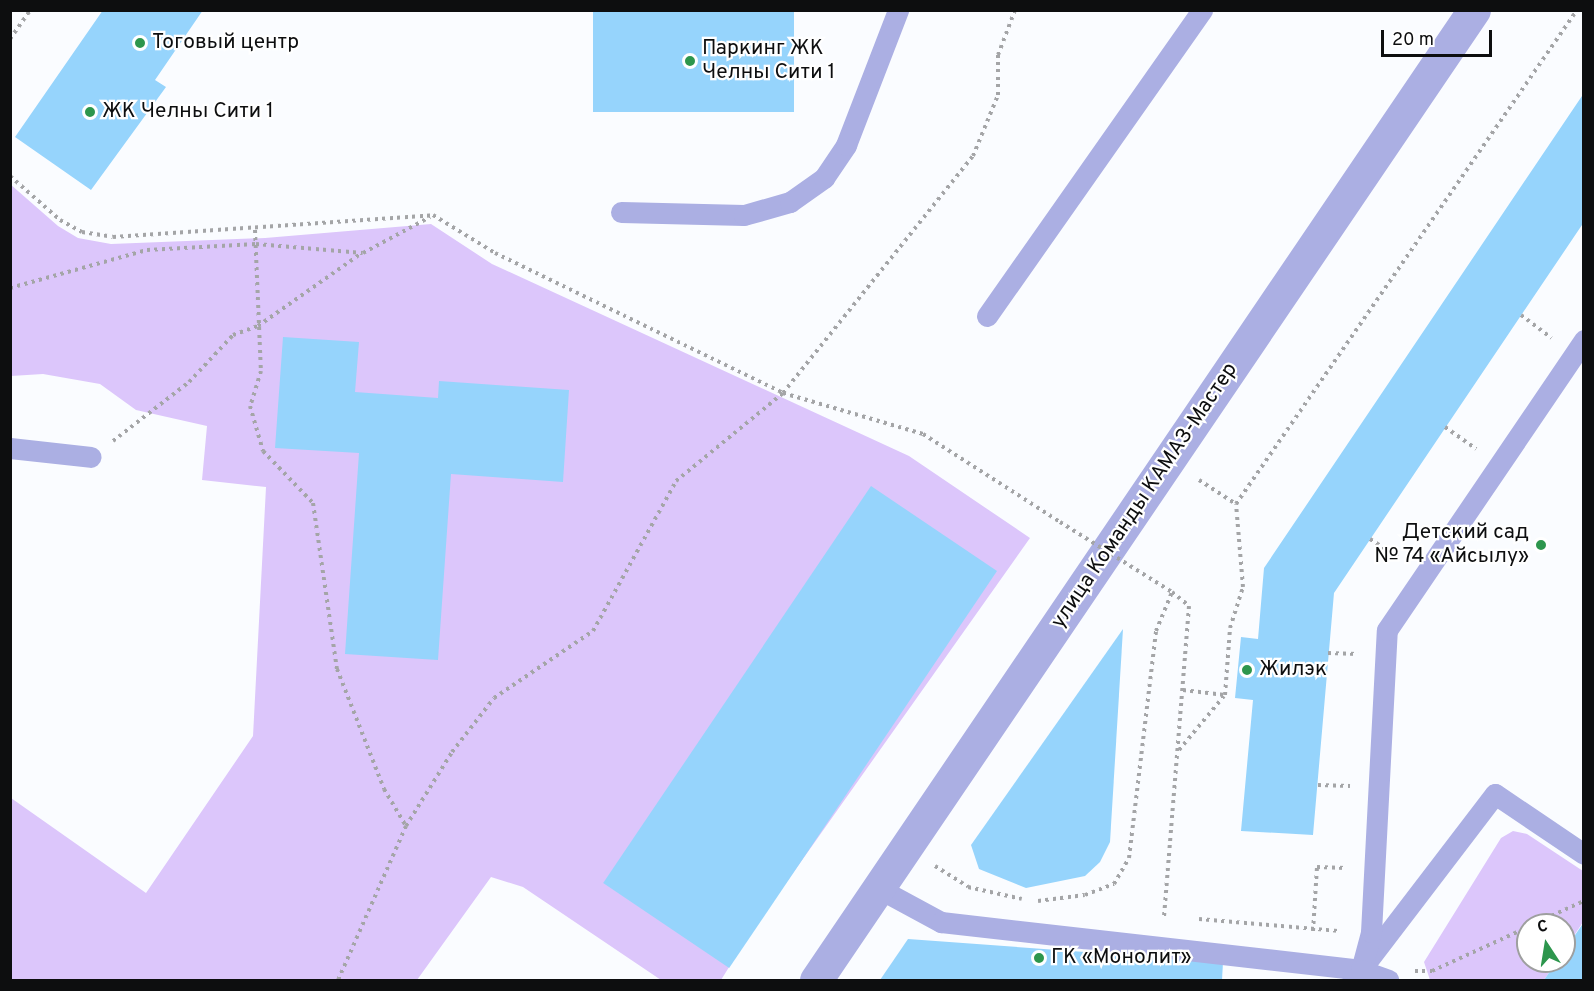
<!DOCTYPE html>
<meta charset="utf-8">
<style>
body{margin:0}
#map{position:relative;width:1594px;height:991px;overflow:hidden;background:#fafcff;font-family:Overpass,sans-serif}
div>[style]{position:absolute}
.green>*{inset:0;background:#dcc6fb}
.building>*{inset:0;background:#96d4fc;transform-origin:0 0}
.path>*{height:4px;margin-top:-2px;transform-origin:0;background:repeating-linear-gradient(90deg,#a4a5a7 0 3px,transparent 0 7.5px)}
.lane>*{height:21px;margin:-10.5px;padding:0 10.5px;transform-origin:10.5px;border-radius:10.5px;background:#abafe3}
.street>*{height:33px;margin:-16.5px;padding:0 16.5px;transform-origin:16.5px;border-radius:16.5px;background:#abafe3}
.path-bridge>*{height:4px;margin-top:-2px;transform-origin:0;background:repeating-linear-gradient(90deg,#a4a5a7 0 3px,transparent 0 7.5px)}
.dots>*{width:16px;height:16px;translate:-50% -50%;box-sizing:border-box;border:3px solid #fff;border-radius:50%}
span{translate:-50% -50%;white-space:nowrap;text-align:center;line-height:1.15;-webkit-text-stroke:4.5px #fff;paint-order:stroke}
.poi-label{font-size:21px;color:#0d0e0f}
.left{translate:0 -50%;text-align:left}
.right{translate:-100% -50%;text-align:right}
.street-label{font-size:21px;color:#0d0e0f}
.frame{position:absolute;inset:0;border:12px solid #0d0e0f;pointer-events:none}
.north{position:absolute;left:1516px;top:913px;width:60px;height:60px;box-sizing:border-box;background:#fff;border:2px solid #9e9f9f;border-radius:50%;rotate:348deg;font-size:16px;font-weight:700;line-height:24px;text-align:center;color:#0d0e0f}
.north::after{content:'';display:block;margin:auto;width:21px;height:27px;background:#2d964d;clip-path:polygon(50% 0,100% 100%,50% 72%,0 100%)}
.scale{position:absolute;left:1381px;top:30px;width:111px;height:27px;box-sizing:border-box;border:3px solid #0d0e0f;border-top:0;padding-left:8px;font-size:18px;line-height:21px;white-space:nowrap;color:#0d0e0f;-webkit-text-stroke:4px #fff;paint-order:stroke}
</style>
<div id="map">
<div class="green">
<i style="clip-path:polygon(10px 184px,58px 226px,78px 238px,111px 244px,265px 238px,431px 224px,492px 264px,909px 456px,1030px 538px,749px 935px,721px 980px,661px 980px,523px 887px,491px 877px,417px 980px,11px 980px,11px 798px,146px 893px,253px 736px,266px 487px,202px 480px,207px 426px,136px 410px,100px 384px,43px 374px,11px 376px)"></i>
<i style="clip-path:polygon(1513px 831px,1527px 834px,1583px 871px,1583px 922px,1564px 951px,1564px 925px,1528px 925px,1528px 961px,1557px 961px,1544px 980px,1430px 980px,1424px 962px,1501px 838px)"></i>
</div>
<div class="building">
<i style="clip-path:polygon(103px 10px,203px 10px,155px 80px,166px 87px,91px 190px,15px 137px)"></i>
<i style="left:593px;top:10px;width:201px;height:102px"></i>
<i style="clip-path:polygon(1584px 93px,1584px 222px,1334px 593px,1313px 835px,1241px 831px,1253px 700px,1235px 698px,1241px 637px,1258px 639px,1264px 568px)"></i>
<i style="clip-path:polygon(283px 337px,359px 342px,355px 392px,438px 398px,439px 381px,569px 390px,563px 482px,451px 474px,438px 660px,345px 654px,359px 453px,275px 448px)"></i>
<i style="left:871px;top:486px;width:152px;height:479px;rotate:34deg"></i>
<i style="clip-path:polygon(1123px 629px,1110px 842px,1100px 862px,1085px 876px,1026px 888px,979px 869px,971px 845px)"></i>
<i style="clip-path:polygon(1584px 922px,1584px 980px,1544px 980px,1557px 961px,1564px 961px,1564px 951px)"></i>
<i style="clip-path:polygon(908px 939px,1223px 962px,1222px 980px,880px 980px)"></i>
</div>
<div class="path">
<i style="left:10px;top:39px;width:35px;rotate:-55deg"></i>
<i style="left:10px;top:176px;width:67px;rotate:41.3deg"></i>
<i style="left:60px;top:220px;width:25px;rotate:29deg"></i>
<i style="left:82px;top:232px;width:31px;rotate:9deg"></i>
<i style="left:113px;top:237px;width:321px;rotate:-3.9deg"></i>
<i style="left:433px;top:215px;width:73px;rotate:31.5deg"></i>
<i style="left:495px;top:253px;width:320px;rotate:25.9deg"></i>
<i style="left:783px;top:393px;width:146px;rotate:16.3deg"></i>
<i style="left:923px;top:434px;width:163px;rotate:32.7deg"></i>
<i style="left:255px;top:230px;width:141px;rotate:87.6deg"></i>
<i style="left:261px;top:371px;width:37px;rotate:107deg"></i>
<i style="left:250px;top:406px;width:47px;rotate:73.9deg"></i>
<i style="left:263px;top:451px;width:72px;rotate:46.1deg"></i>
<i style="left:313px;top:503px;width:168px;rotate:81.8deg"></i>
<i style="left:337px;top:669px;width:129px;rotate:68.6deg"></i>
<i style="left:384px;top:789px;width:43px;rotate:59.3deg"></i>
<i style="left:406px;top:826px;width:168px;rotate:113.8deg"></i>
<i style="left:10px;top:288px;width:142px;rotate:-15.5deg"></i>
<i style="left:147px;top:250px;width:109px;rotate:-3.2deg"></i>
<i style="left:256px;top:244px;width:107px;rotate:4.8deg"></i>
<i style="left:363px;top:253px;width:76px;rotate:-28.2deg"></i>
<i style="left:1521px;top:315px;width:38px;rotate:37deg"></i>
<i style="left:1445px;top:427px;width:38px;rotate:35deg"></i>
<i style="left:113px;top:441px;width:96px;rotate:-37.8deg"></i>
<i style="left:189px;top:382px;width:64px;rotate:-46.9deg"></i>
<i style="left:233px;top:335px;width:27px;rotate:-20deg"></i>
<i style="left:258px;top:326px;width:127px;rotate:-35.1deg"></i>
<i style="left:1199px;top:480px;width:44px;rotate:33deg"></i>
<i style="left:1370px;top:539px;width:35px;rotate:33deg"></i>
<i style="left:1328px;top:653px;width:30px;rotate:2deg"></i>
<i style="left:1183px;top:690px;width:42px;rotate:6.8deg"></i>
<i style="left:1225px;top:695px;width:67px;rotate:-85.7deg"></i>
<i style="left:1230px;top:628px;width:43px;rotate:-72.4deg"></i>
<i style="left:1243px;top:587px;width:83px;rotate:-94.8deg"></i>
<i style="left:1236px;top:504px;width:600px;rotate:-55.38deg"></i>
<i style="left:1179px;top:750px;width:70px;rotate:-50.2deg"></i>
<i style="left:1318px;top:785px;width:32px;rotate:2deg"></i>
<i style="left:406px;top:826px;width:87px;rotate:-58.1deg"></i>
<i style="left:452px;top:752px;width:68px;rotate:-52.1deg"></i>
<i style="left:494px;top:698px;width:120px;rotate:-34.1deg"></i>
<i style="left:593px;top:631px;width:171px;rotate:-61deg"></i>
<i style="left:676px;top:481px;width:139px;rotate:-39.4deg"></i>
<i style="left:783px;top:393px;width:304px;rotate:-51.3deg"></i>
<i style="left:973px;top:156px;width:66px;rotate:-67.7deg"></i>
<i style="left:998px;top:95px;width:40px;rotate:-90deg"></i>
<i style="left:998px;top:55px;width:48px;rotate:-69.3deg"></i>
<i style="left:935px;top:866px;width:39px;rotate:32deg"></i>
<i style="left:968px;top:887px;width:55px;rotate:12.5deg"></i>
<i style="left:1038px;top:901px;width:47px;rotate:-7.3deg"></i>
<i style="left:1085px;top:895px;width:31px;rotate:-21deg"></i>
<i style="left:1114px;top:884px;width:30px;rotate:-60deg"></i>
<i style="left:1129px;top:858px;width:229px;rotate:-83.2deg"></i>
<i style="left:1156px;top:631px;width:42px;rotate:-67.7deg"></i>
<i style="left:1172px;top:592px;width:22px;rotate:39deg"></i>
<i style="left:1189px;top:606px;width:312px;rotate:94.6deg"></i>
<i style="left:1199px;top:919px;width:142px;rotate:4.9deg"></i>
<i style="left:1531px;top:925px;width:58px;rotate:-24.4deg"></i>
<i style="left:1313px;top:931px;width:64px;rotate:-86.4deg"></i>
<i style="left:1317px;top:867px;width:29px;rotate:2deg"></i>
<i style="left:1415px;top:971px;width:17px"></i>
<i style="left:1432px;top:971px;width:106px;rotate:-24.6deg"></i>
</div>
<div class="lane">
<i style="left:621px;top:212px;width:123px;rotate:1.4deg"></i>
<i style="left:744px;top:215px;width:48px;rotate:-15.8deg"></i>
<i style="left:790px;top:202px;width:42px;rotate:-35.2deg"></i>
<i style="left:824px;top:178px;width:40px;rotate:-56deg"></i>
<i style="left:846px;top:145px;width:145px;rotate:-68.9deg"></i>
<i style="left:987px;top:316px;width:374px;rotate:-54.9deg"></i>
<i style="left:10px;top:448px;width:81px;rotate:6.3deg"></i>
<i style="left:878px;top:888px;width:72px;rotate:28.4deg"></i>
<i style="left:941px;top:922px;width:423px;rotate:6.5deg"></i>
<i style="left:1361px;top:970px;width:13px;rotate:132deg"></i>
<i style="left:1368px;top:960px;width:209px;rotate:-52.6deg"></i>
<i style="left:1495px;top:794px;width:107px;rotate:34deg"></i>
<i style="left:1361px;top:970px;width:39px;rotate:-75deg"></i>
<i style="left:1371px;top:932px;width:302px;rotate:-87deg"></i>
<i style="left:1387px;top:630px;width:351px;rotate:-55.8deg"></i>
<i style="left:1361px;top:970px;width:29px;rotate:20deg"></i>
</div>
<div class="street">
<i style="left:816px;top:980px;width:1172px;rotate:-55.85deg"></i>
</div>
<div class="path-bridge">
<i style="left:1060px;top:522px;width:132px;rotate:32deg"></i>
</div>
<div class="dots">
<i style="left:140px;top:43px;background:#2d964d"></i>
<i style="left:690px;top:61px;background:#2d964d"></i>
<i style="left:90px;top:112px;background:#2d964d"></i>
<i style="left:1541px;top:545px;background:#2d964d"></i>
<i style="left:1247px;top:670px;background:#2d964d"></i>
<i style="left:1039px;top:958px;background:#2d964d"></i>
</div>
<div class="poi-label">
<span class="left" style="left:152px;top:43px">Тоговый центр</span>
<span class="left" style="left:702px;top:61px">Паркинг ЖК<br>Челны Сити 1</span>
<span class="left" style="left:102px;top:112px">ЖК Челны Сити 1</span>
<span class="right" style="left:1529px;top:545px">Детский сад<br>№ 74 «Айсылу»</span>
<span class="left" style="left:1259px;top:670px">Жилэк</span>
<span class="left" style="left:1051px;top:958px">ГК «Монолит»</span>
</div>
<div class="street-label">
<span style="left:1145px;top:496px;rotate:-56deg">улица Команды КАМАЗ-Мастер</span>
</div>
<div class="frame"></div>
<div class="north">С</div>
<div class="scale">20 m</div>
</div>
